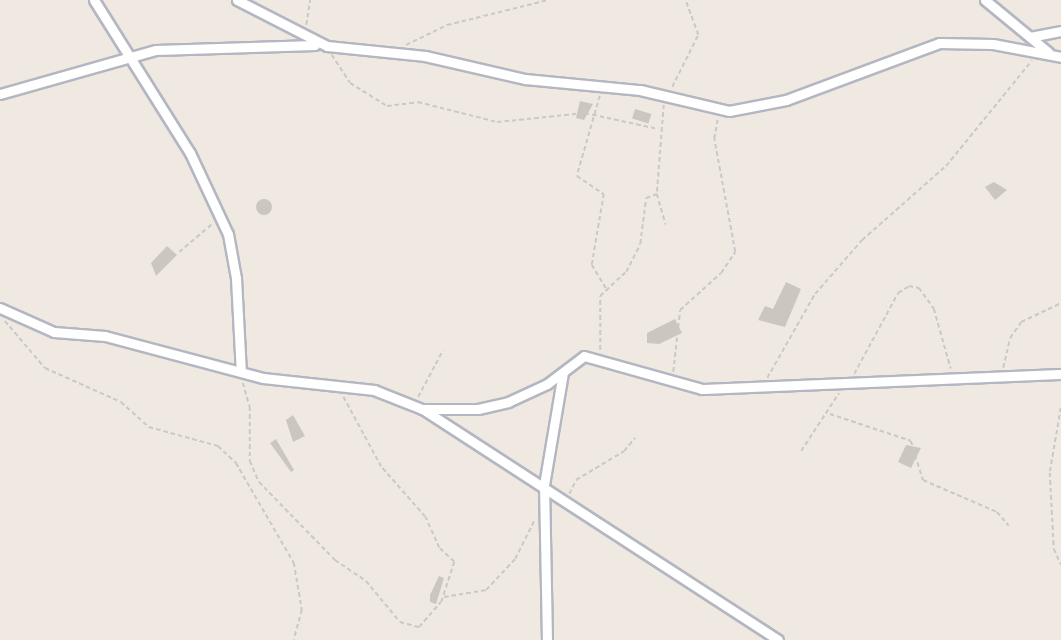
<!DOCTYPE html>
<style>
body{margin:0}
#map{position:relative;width:1061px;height:640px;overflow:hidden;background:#efe9e1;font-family:Signika,sans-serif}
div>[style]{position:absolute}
.building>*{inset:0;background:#cbc7bf;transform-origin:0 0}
.round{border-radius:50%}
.path>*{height:1.5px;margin-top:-0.75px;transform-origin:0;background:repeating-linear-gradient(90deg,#c9c9c9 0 4.5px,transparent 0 7.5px)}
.roads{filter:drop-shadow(2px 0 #b4b7c1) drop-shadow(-2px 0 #b4b7c1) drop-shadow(0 2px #b4b7c1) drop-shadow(0 -2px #b4b7c1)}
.minor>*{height:9px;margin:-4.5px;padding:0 4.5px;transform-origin:4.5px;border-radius:4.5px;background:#fff}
span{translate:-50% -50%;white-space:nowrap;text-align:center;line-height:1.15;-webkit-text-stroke:4.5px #fff;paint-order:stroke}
</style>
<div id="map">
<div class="building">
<i style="clip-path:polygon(580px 101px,593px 104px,584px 120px,576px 118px)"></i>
<i style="left:635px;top:109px;width:17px;height:10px;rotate:17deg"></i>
<i style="clip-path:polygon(994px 182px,1007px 190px,995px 200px,985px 187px)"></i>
<i class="round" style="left:256px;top:199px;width:16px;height:16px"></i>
<i style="clip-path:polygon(167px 246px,177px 255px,156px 276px,151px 263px)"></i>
<i style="clip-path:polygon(786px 282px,801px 289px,785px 327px,758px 320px,765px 306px,773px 309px)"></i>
<i style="clip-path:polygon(675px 319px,682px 333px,659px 344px,647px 343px,647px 333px)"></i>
<i style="clip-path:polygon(293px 415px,305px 436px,293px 442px,286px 420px)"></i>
<i style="clip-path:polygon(276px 439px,294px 470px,291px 472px,270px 443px)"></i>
<i style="clip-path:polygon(906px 445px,921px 448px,911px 468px,898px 462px)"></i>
<i style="clip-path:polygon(439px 576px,444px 578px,436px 604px,430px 602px,430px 595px)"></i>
</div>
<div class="path">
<i style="left:306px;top:25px;width:25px;rotate:-81deg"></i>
<i style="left:406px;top:45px;width:46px;rotate:-26deg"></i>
<i style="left:447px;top:25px;width:104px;rotate:-13.9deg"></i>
<i style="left:332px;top:55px;width:33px;rotate:57deg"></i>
<i style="left:350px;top:83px;width:44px;rotate:31.9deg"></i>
<i style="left:387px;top:106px;width:31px;rotate:-7deg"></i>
<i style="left:418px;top:102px;width:81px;rotate:14.2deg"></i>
<i style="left:497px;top:122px;width:88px;rotate:-5.8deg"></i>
<i style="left:585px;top:113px;width:75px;rotate:12.4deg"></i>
<i style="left:672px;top:87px;width:58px;rotate:-63.4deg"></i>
<i style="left:698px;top:35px;width:37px;rotate:-110deg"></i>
<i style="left:600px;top:96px;width:83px;rotate:106deg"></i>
<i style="left:577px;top:176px;width:32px;rotate:34deg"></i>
<i style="left:604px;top:194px;width:72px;rotate:99.6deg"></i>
<i style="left:592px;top:265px;width:29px;rotate:59deg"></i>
<i style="left:664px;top:105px;width:89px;rotate:94.5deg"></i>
<i style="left:657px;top:194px;width:32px;rotate:74deg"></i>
<i style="left:179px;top:252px;width:43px;rotate:-40.3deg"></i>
<i style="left:5px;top:321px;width:62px;rotate:49.6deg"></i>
<i style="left:45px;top:368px;width:83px;rotate:24.1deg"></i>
<i style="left:121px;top:402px;width:38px;rotate:42deg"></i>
<i style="left:149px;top:427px;width:72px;rotate:15.4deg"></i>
<i style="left:218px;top:446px;width:25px;rotate:43deg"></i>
<i style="left:236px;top:463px;width:116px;rotate:59.9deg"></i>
<i style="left:294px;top:563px;width:48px;rotate:80.3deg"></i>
<i style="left:302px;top:610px;width:31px;rotate:105deg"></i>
<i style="left:600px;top:350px;width:54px;rotate:-90deg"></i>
<i style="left:600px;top:296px;width:35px;rotate:-43deg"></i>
<i style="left:626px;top:272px;width:31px;rotate:-63deg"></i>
<i style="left:640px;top:244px;width:46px;rotate:-82.6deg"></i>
<i style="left:646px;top:198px;width:12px;rotate:-20deg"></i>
<i style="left:1003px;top:368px;width:31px;rotate:-77deg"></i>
<i style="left:1010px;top:338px;width:19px;rotate:-55deg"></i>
<i style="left:1021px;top:322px;width:44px;rotate:-25.4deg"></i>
<i style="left:673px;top:372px;width:62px;rotate:-83.6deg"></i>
<i style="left:680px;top:310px;width:55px;rotate:-42.1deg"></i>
<i style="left:721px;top:273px;width:25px;rotate:-56deg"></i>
<i style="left:735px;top:252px;width:115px;rotate:-100.5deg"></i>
<i style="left:714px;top:139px;width:22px;rotate:-80deg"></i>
<i style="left:854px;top:374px;width:92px;rotate:-61.5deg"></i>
<i style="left:898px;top:293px;width:13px;rotate:-32deg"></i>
<i style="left:909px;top:286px;width:10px;rotate:11deg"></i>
<i style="left:919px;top:288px;width:26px;rotate:54deg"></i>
<i style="left:934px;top:309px;width:62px;rotate:74.2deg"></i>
<i style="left:767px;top:378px;width:97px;rotate:-60.3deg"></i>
<i style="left:815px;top:294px;width:72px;rotate:-49deg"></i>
<i style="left:862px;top:240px;width:112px;rotate:-41.4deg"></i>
<i style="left:946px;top:166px;width:136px;rotate:-50.9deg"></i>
<i style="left:243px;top:383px;width:25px;rotate:74deg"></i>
<i style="left:250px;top:407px;width:54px;rotate:90deg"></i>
<i style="left:250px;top:461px;width:23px;rotate:67deg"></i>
<i style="left:259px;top:482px;width:109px;rotate:45.7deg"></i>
<i style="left:335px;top:560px;width:37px;rotate:34deg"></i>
<i style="left:366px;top:581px;width:53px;rotate:50.3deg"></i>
<i style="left:400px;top:622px;width:20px;rotate:15deg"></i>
<i style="left:419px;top:627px;width:33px;rotate:-49deg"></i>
<i style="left:441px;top:602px;width:42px;rotate:-72deg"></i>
<i style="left:454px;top:562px;width:21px;rotate:-137deg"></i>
<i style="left:439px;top:548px;width:34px;rotate:-114deg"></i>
<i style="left:425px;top:517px;width:67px;rotate:-131.3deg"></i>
<i style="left:381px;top:467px;width:80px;rotate:-118.5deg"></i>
<i style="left:418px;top:397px;width:53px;rotate:-62deg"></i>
<i style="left:1061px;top:408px;width:66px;rotate:99.6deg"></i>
<i style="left:1050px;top:473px;width:76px;rotate:87deg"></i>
<i style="left:1054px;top:549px;width:17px;rotate:66deg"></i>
<i style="left:830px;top:414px;width:85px;rotate:18.4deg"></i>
<i style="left:911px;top:441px;width:41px;rotate:72.9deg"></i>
<i style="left:923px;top:480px;width:81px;rotate:23.4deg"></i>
<i style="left:997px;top:512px;width:18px;rotate:49deg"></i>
<i style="left:801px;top:451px;width:69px;rotate:-56.8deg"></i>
<i style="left:569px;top:494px;width:16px;rotate:-63deg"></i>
<i style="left:576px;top:480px;width:56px;rotate:-31.1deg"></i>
<i style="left:624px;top:451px;width:17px;rotate:-50deg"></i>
<i style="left:444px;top:597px;width:43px;rotate:-9.5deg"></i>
<i style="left:486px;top:590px;width:42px;rotate:-46.9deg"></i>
<i style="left:515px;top:559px;width:42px;rotate:-63.4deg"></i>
</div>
<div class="roads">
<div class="minor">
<i style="left:94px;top:0;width:181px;rotate:57.9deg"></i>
<i style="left:190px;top:153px;width:89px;rotate:64.9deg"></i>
<i style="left:228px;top:234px;width:45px;rotate:79.7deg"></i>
<i style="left:236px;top:278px;width:94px;rotate:87deg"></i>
<i style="left:237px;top:0;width:101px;rotate:27.1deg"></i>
<i style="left:327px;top:46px;width:99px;rotate:5.8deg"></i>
<i style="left:425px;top:56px;width:103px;rotate:13deg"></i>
<i style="left:525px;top:79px;width:116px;rotate:5.5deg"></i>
<i style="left:640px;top:90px;width:91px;rotate:13.3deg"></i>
<i style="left:729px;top:111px;width:58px;rotate:-10.9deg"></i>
<i style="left:786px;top:100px;width:163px;rotate:-20.4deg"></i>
<i style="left:939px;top:43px;width:54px;rotate:1.1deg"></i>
<i style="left:993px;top:44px;width:69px;rotate:10.8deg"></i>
<i style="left:985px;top:0;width:82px;rotate:39.5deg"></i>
<i style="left:1030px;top:37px;width:32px;rotate:-11deg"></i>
<i style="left:0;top:94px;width:162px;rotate:-15.8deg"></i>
<i style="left:156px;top:50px;width:159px;rotate:-1.8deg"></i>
<i style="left:0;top:308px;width:59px;rotate:24deg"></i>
<i style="left:54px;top:332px;width:51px;rotate:4.5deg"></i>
<i style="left:105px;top:336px;width:163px;rotate:14.9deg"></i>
<i style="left:263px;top:378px;width:112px;rotate:6.2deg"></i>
<i style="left:374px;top:390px;width:52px;rotate:21.6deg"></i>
<i style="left:422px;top:409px;width:56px"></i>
<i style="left:478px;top:409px;width:31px;rotate:-13deg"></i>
<i style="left:508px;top:402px;width:43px;rotate:-24.8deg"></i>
<i style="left:547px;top:384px;width:46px;rotate:-37.1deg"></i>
<i style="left:584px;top:356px;width:123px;rotate:15.6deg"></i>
<i style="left:702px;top:389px;width:359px;rotate:-2.4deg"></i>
<i style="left:424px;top:410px;width:422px;rotate:33deg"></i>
<i style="left:547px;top:640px;width:155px;rotate:-91.1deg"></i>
<i style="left:544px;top:485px;width:114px;rotate:-80.4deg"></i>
</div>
</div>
</div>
